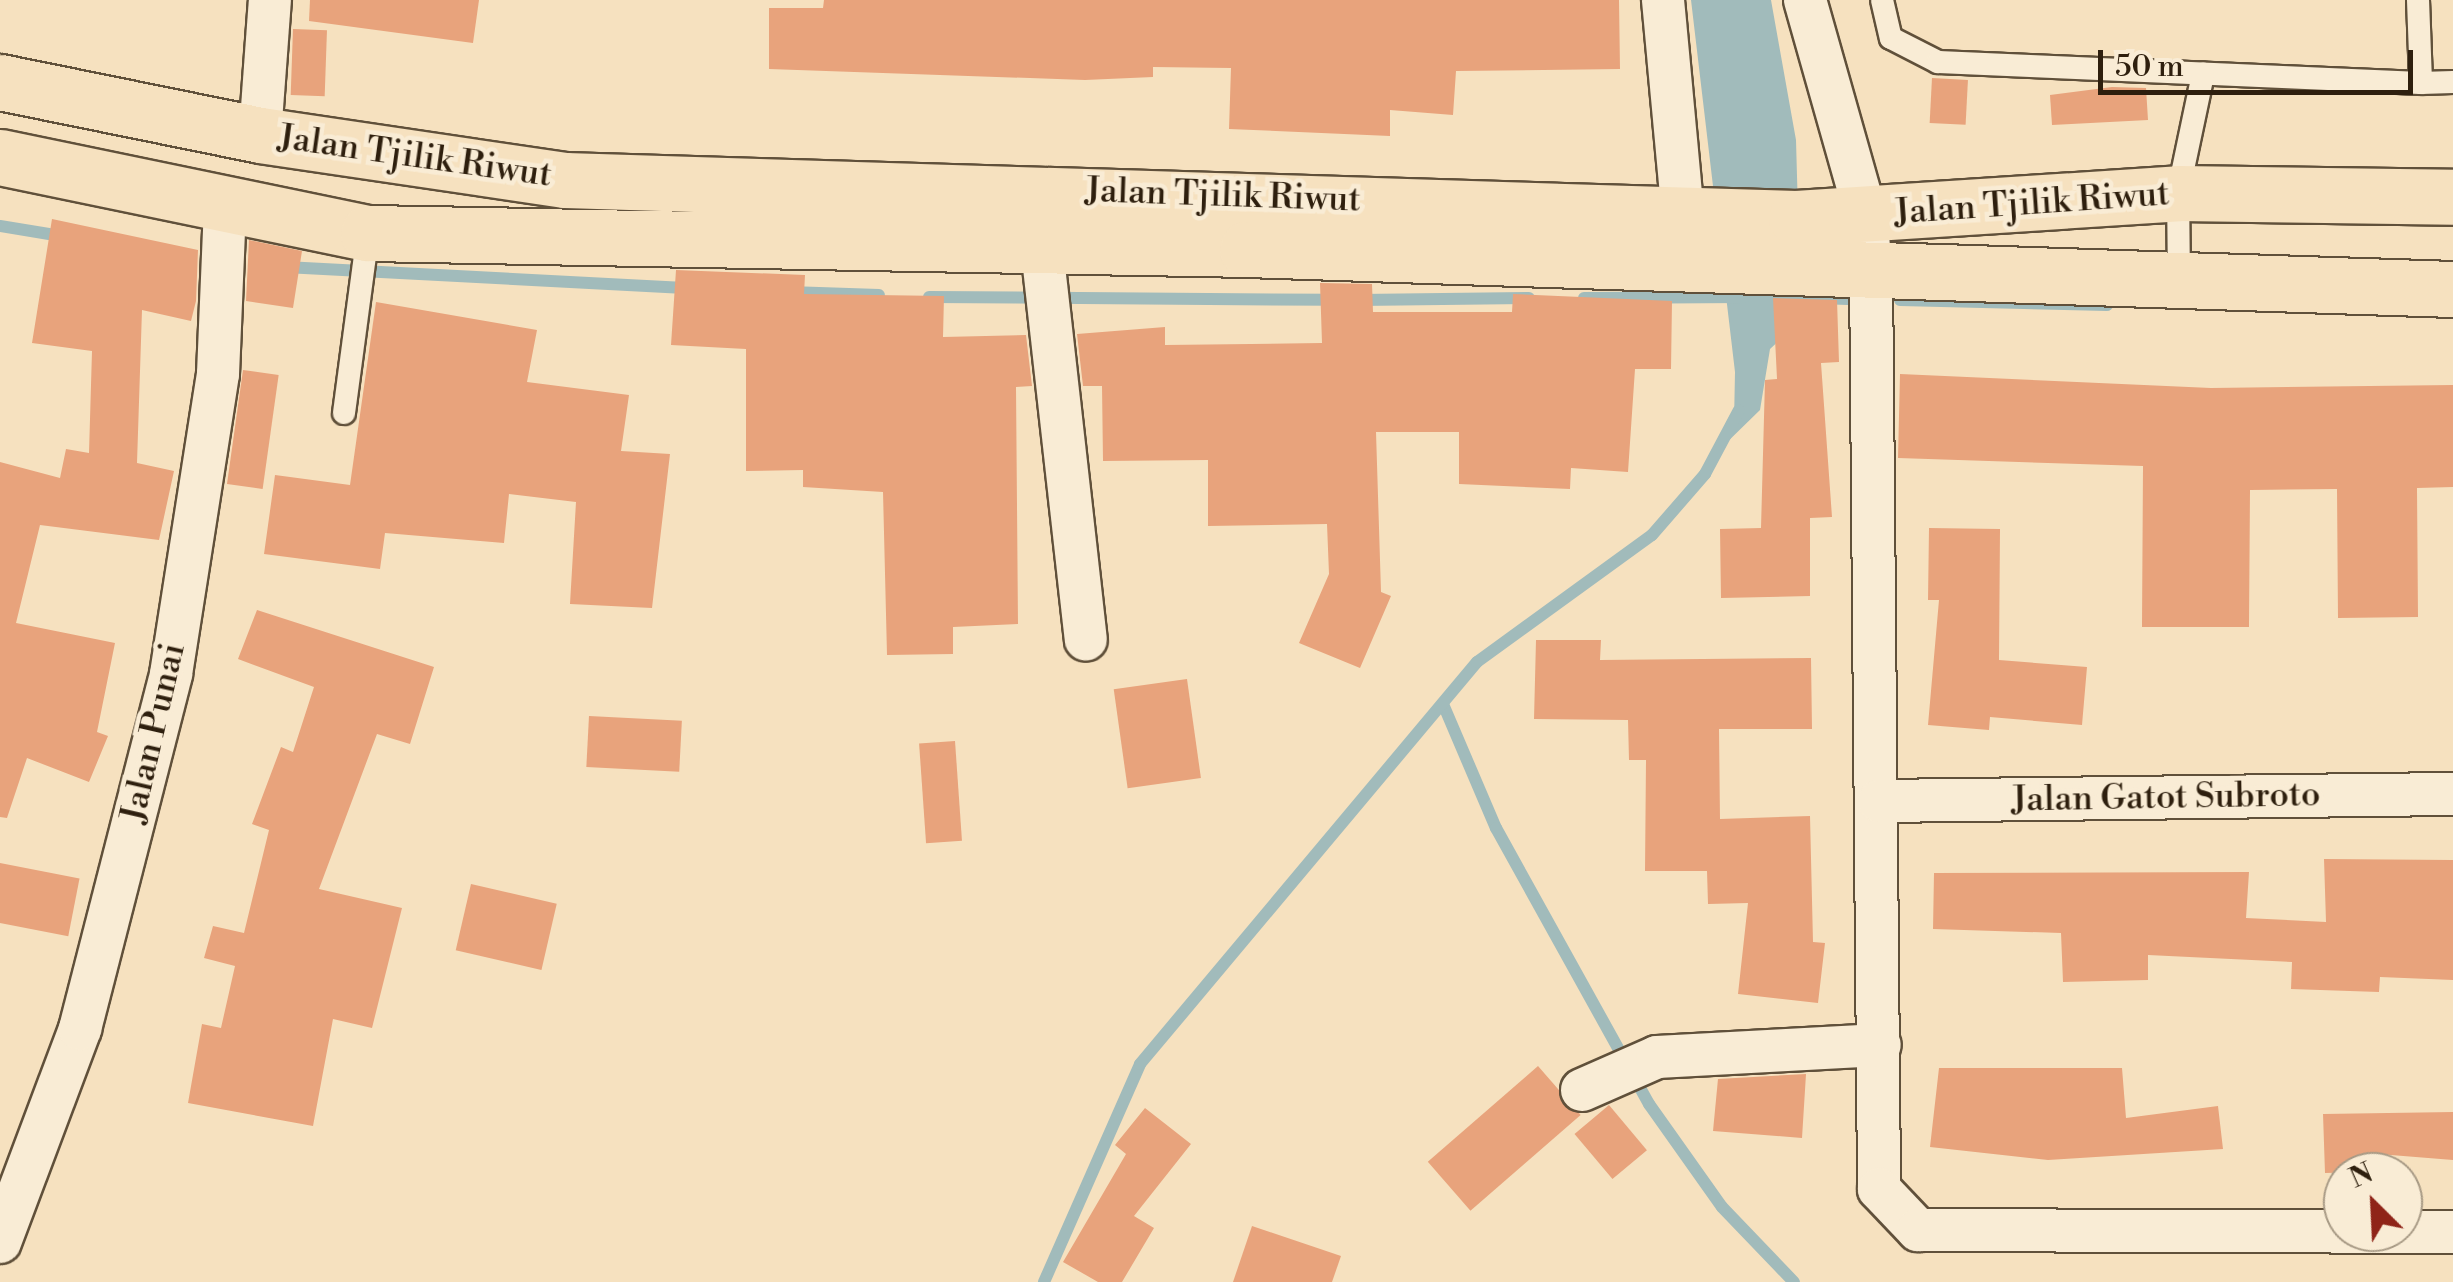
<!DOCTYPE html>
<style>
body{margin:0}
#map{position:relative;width:2453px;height:1282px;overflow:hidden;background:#f6e1bf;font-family:"Libre Bodoni",serif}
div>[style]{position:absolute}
.water>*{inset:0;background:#a1bbbb}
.stream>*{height:12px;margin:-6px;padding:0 6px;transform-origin:6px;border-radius:6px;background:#a1bbbb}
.building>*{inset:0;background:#e8a37c;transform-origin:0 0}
.roads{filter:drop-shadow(2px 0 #60503a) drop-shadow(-2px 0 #60503a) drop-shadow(0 2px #60503a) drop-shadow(0 -2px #60503a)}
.lane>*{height:22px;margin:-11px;padding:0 11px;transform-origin:11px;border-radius:11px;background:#f9ecd5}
.street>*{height:42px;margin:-21px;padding:0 21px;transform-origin:21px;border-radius:21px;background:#f9ecd5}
.highway>*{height:55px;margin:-27.5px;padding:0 27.5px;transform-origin:27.5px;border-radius:27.5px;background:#f6e1bf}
span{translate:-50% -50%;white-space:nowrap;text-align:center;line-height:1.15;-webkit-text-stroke:9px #f9ecd5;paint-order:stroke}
.street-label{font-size:35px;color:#2e1f0e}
.north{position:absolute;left:2323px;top:1152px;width:100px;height:100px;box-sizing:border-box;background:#f9ecd5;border:2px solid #a89a85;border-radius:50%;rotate:336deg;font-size:28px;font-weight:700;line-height:40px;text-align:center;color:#2e1f0e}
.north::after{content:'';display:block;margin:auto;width:35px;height:45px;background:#8f2418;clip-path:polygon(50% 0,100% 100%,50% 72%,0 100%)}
.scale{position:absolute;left:2098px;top:50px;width:315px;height:45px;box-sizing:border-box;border:5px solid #2e1f0e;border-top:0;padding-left:12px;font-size:30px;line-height:35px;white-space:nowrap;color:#2e1f0e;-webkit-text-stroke:8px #f9ecd5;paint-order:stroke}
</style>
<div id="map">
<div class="water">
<i style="clip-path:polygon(1691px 0,1771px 0,1796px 140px,1801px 320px,1770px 349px,1760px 410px,1717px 452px,1734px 422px,1735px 372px)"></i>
</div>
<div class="stream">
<i style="left:0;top:226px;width:68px;rotate:9.3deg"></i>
<i style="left:285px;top:267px;width:405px;rotate:3deg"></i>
<i style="left:789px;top:292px;width:90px;rotate:1.9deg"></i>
<i style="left:929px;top:297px;width:405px;rotate:0.4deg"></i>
<i style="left:1784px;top:297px;width:64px;rotate:1.8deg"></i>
<i style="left:1584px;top:298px;width:160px;rotate:-0.4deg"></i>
<i style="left:1359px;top:300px;width:170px;rotate:-0.7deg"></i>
<i style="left:1900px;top:300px;width:207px;rotate:1.4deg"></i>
<i style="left:1443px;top:704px;width:135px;rotate:66.9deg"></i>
<i style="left:1496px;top:828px;width:316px;rotate:61deg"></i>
<i style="left:1649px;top:1104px;width:126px;rotate:54.7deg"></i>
<i style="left:1722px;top:1207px;width:104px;rotate:46.2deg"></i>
<i style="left:1044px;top:1282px;width:238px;rotate:-66.2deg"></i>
<i style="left:1140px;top:1064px;width:525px;rotate:-50.03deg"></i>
<i style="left:1477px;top:662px;width:216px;rotate:-36deg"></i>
<i style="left:1652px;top:535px;width:81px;rotate:-49deg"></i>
<i style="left:1705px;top:474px;width:72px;rotate:-62deg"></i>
</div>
<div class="building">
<i style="clip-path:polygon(310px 0,479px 0,473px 43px,309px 21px)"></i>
<i style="clip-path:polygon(824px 0,1619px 0,1620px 69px,1456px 71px,1453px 115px,1390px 110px,1390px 136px,1229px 129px,1231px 68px,1153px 67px,1153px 77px,1085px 80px,769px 69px,769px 8px,823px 8px)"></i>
<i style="left:293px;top:29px;width:34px;height:66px;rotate:2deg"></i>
<i style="left:1932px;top:78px;width:36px;height:45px;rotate:3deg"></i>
<i style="clip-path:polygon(2112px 87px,2146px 88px,2148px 120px,2052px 125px,2050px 95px)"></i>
<i style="clip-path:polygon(52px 219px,198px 250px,196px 301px,191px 321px,142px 310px,137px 463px,174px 471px,159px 540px,40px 525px,16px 623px,115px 643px,97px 732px,108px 736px,89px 782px,27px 758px,7px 818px,0 817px,0 462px,60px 478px,66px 449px,89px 453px,92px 351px,32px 343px)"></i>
<i style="clip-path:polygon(249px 240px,302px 251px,293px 308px,246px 301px)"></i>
<i style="clip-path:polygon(676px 270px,805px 275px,804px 294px,944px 296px,943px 337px,1026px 335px,1032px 386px,1016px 387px,1018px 624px,953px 627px,953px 654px,887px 655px,883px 492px,803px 487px,803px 470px,746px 471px,746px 349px,671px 345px)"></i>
<i style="clip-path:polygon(1320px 283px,1372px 284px,1373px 312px,1512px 312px,1513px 294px,1672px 301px,1671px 369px,1635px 369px,1628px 472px,1571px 468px,1570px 489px,1459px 484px,1459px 432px,1376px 432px,1381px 592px,1391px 596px,1360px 668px,1299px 643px,1329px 574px,1327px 524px,1208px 526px,1208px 460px,1103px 461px,1102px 386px,1083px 386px,1077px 334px,1165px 327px,1165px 345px,1322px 343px)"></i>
<i style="clip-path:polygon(1773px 298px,1837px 300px,1839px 362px,1821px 363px,1832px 517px,1810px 518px,1810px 596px,1721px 598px,1720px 529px,1761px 528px,1765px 380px,1777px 379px)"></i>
<i style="clip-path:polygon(376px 302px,537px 330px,527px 382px,629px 395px,621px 451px,670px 454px,652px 608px,570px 604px,576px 502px,509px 494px,504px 543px,385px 533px,380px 569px,264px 554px,275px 475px,350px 485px)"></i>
<i style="left:243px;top:370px;width:36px;height:115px;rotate:8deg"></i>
<i style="clip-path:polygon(1900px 374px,2211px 388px,2453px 385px,2453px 487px,2417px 488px,2418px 617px,2338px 618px,2337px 489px,2250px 490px,2249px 627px,2142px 627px,2143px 466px,1898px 458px)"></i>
<i style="clip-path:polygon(1929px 528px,2000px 529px,1999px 660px,2087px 667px,2082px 725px,1990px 717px,1989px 730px,1928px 725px,1939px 600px,1928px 600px)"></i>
<i style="clip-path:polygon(257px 610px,434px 667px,410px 744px,377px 734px,319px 889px,402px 908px,372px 1028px,333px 1019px,313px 1126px,188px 1103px,202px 1024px,221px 1028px,235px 966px,204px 958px,213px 926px,244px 933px,269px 830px,252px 824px,281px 747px,293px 752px,314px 687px,238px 659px)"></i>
<i style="clip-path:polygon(1536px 640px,1601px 640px,1600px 660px,1811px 658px,1812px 729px,1719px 729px,1720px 819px,1810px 816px,1813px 942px,1825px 943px,1818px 1003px,1738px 994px,1748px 903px,1708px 904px,1707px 871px,1645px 871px,1646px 760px,1629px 760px,1628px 720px,1534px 719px)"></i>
<i style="left:1187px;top:679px;width:100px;height:74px;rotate:82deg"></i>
<i style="left:589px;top:716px;width:93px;height:51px;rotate:3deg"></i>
<i style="left:955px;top:741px;width:100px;height:36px;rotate:86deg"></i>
<i style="clip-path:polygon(2324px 859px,2453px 860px,2453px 980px,2380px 977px,2379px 992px,2291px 989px,2292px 962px,2148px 955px,2148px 980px,2063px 982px,2061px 933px,1933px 929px,1934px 873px,2249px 872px,2246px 918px,2326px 922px)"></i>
<i style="left:0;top:863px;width:81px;height:59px;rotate:11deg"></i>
<i style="left:471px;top:884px;width:88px;height:68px;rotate:13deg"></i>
<i style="left:1538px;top:1066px;width:65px;height:146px;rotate:49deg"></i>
<i style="clip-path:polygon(2122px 1068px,2126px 1118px,2218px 1106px,2223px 1149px,2048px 1160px,1930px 1147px,1939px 1068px)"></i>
<i style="clip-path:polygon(1806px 1074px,1802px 1138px,1713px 1131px,1718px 1079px)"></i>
<i style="left:1609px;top:1105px;width:59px;height:45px;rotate:50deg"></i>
<i style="clip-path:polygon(1145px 1108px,1191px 1144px,1134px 1216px,1154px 1228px,1122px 1282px,1098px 1282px,1063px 1262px,1126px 1154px,1115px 1145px)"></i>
<i style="clip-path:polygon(2453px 1112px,2453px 1160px,2366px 1153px,2366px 1172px,2325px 1173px,2323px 1114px)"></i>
<i style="clip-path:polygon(1252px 1226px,1341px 1256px,1332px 1282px,1233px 1282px)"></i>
</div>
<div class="roads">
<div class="lane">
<i style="left:1882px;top:0;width:39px;rotate:77deg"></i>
<i style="left:1891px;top:38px;width:53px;rotate:27.1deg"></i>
<i style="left:1938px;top:62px;width:483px;rotate:2.5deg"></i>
<i style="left:2418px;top:0;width:83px;rotate:87.9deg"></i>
<i style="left:2421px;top:83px;width:32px;rotate:-2deg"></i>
<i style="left:2179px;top:284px;width:91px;rotate:-90.6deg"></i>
<i style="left:2178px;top:193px;width:122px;rotate:-78.1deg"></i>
<i style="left:344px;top:413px;width:182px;rotate:-82.4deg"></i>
</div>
<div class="street">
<i style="left:1663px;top:0;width:216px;rotate:84.7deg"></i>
<i style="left:1805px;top:0;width:223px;rotate:74.2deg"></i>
<i style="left:1866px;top:215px;width:54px;rotate:84.7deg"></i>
<i style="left:1871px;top:269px;width:920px;rotate:89.5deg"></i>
<i style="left:1879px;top:1189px;width:57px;rotate:46.4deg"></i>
<i style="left:1918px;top:1230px;width:535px;rotate:0.21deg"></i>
<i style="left:260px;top:135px;width:135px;rotate:-85.8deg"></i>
<i style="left:1042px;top:249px;width:393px;rotate:83.6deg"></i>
<i style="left:1879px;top:801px;width:574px;rotate:-0.7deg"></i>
<i style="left:1582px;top:1090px;width:82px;rotate:-23.7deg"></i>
<i style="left:1657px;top:1057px;width:223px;rotate:-3.1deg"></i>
<i style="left:0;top:1242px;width:228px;rotate:-69.4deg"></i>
<i style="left:80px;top:1029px;width:366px;rotate:-75.6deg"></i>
<i style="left:171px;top:674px;width:304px;rotate:-81.1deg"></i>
<i style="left:218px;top:374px;width:168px;rotate:-87.6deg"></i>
</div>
<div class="highway">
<i style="left:0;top:82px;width:265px;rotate:11.5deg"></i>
<i style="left:260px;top:135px;width:308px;rotate:8.4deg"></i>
<i style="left:565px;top:180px;width:1232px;rotate:1.77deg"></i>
<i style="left:1796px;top:218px;width:383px;rotate:-3.7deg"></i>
<i style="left:2178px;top:193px;width:275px;rotate:0.8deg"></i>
<i style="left:0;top:157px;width:376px;rotate:11.7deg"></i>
<i style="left:368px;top:233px;width:879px;rotate:1.04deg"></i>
<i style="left:1247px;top:249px;width:1207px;rotate:1.9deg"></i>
</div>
</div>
<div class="street-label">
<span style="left:415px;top:157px;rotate:8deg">Jalan Tjilik Riwut</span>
<span style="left:1223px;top:196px;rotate:2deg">Jalan Tjilik Riwut</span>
<span style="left:2032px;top:204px;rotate:-4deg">Jalan Tjilik Riwut</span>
<span style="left:154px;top:733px;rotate:-77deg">Jalan Punai</span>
<span style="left:2166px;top:798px;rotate:-1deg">Jalan Gatot Subroto</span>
</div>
<div class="north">N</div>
<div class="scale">50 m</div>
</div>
